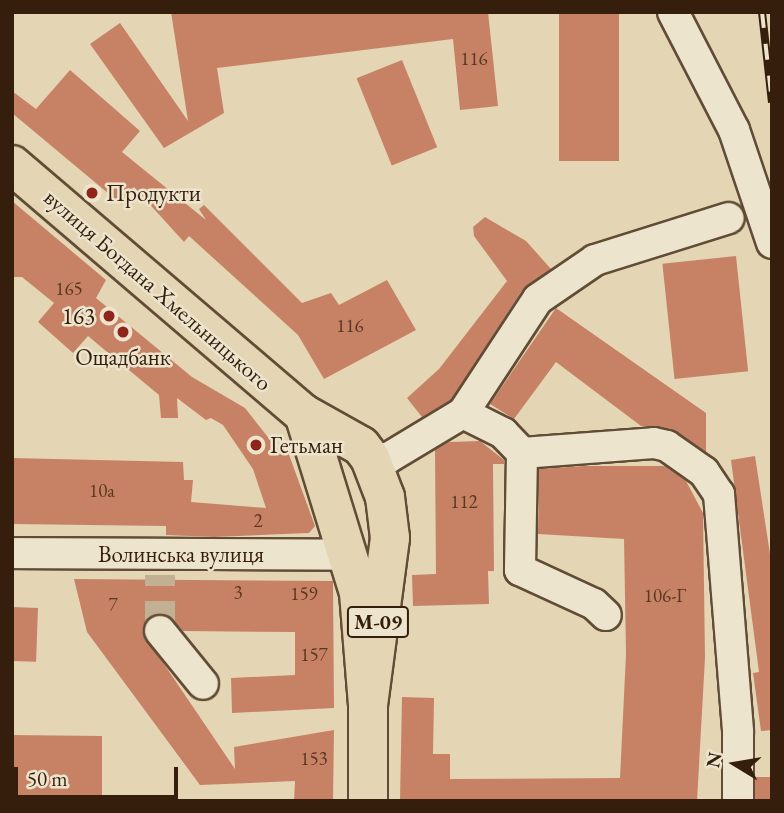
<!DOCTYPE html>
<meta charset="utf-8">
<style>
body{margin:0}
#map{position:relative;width:784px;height:813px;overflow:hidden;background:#e4d5b4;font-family:"EB Garamond",serif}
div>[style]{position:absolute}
.building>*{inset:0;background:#c78265;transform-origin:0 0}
.minor-tunnel>*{height:30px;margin-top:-15px;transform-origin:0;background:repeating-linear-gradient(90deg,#c1b092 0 30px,transparent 0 45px)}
.roads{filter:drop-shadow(2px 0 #614c35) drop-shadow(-2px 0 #614c35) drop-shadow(0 2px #614c35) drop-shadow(0 -2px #614c35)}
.minor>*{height:30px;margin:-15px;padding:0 15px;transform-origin:15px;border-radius:15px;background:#ede4ce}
.major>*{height:38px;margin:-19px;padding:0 19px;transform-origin:19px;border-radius:19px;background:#e4d5b4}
.rail>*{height:8px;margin-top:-4px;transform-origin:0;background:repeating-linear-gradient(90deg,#ede4ce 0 16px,#351e0b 0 32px);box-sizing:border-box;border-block:2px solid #351e0b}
.dots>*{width:19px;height:19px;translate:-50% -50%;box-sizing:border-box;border:4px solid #ede4ce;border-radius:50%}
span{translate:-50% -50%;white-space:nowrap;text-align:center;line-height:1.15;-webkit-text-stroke:5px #ede4ce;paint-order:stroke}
.number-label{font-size:19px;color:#5a3722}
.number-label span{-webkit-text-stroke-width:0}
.shield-label span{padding:2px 5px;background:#ede4ce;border:2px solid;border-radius:5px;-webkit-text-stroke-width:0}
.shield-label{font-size:21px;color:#351e0b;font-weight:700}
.poi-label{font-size:23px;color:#351e0b}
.left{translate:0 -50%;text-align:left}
.right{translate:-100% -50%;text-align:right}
.street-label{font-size:23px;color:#351e0b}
.frame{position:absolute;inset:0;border:14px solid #351e0b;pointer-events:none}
.north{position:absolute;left:700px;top:729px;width:70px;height:70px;-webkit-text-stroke:5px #ede4ce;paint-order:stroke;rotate:281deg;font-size:19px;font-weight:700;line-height:28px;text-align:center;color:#351e0b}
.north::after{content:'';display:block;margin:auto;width:24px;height:32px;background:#351e0b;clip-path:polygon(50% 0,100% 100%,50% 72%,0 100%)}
.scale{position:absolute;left:14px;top:767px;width:164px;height:32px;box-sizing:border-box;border:4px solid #351e0b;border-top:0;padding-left:9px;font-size:21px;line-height:24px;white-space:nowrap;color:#351e0b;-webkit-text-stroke:5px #ede4ce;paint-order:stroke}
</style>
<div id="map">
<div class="building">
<i style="clip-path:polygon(171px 12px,488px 12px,498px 106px,460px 110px,453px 39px,217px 68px,224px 113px,164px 148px,90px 44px,120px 23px,188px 121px)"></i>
<i style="left:559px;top:12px;width:60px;height:149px"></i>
<i style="left:402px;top:60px;width:94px;height:49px;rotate:68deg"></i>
<i style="clip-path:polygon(70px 70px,140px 131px,122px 152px,206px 220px,199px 209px,204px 205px,302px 303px,331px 293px,339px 305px,387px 280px,416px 330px,324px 379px,298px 335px,189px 236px,184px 242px,134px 187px,121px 204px,12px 113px,12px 91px,36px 109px)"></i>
<i style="clip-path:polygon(12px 201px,106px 280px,96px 298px,192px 377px,245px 408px,282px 455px,288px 452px,315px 526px,309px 533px,214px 537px,166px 535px,166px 526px,12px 524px,12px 458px,183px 462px,184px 480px,193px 480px,191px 502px,266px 508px,253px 469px,223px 425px,211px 418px,206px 420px,177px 398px,178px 418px,161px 418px,159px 395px,88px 336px,73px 353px,38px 322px,54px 303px,22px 277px,12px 277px)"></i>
<i style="clip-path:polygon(485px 217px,526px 241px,551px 269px,523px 289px,451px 400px,422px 417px,407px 398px,439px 369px,507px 281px,474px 236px,473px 227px)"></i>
<i style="left:736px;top:256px;width:116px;height:74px;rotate:84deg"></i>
<i style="clip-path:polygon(556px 308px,706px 413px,706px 452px,671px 429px,641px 426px,556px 362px,514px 419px,490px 404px)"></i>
<i style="clip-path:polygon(480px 441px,504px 460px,504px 464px,493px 464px,494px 571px,488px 571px,489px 604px,413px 606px,412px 575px,436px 574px,435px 450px,449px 442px)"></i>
<i style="clip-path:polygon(755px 456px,772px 567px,772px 730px,761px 731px,753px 673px,759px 672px,731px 460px)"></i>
<i style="clip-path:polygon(584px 466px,665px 466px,686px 481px,703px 513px,705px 658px,697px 801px,400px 801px,402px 697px,434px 698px,433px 754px,450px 754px,450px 779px,620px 778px,626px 654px,624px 539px,538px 534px,539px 469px)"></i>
<i style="clip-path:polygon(74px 579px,333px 581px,334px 708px,232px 713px,231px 678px,295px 675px,295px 632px,183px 631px,167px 615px,158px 614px,149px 618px,143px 633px,235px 769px,234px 747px,334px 730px,333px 801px,294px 801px,295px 781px,200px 785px,87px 632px)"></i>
<i style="left:12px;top:607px;width:26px;height:54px;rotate:2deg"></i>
<i style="clip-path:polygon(12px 735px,102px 736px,102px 801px,79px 801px,79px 795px,12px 795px)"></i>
<i style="left:772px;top:777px;width:24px;height:17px;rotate:90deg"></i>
</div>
<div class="minor-tunnel">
<i style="left:160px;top:631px;width:56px;rotate:-90deg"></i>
</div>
<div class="roads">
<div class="minor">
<i style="left:673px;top:12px;width:133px;rotate:62.7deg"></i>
<i style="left:734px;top:130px;width:119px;rotate:71.4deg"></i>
<i style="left:463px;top:413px;width:45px;rotate:26.6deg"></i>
<i style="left:503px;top:433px;width:28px;rotate:46deg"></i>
<i style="left:522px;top:453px;width:117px;rotate:91deg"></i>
<i style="left:520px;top:570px;width:81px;rotate:24.7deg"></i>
<i style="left:594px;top:604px;width:16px;rotate:43deg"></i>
<i style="left:522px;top:453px;width:132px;rotate:-4.3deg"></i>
<i style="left:654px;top:443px;width:13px;rotate:13deg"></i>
<i style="left:667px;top:446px;width:45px;rotate:35.1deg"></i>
<i style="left:704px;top:472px;width:27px;rotate:56deg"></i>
<i style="left:719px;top:494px;width:239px;rotate:85.4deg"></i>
<i style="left:738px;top:732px;width:69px;rotate:90deg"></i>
<i style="left:370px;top:458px;width:18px"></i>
<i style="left:388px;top:458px;width:87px;rotate:-31deg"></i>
<i style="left:463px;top:413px;width:136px;rotate:-56.7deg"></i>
<i style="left:538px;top:299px;width:69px;rotate:-34.4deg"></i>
<i style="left:595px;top:260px;width:140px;rotate:-17.4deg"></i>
<i style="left:12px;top:553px;width:337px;rotate:0.3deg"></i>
<i style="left:160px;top:631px;width:68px;rotate:50.9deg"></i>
</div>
<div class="major">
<i style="left:12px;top:165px;width:384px;rotate:40.5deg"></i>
<i style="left:304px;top:414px;width:65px;rotate:29.3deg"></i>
<i style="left:361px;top:446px;width:15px;rotate:53deg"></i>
<i style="left:370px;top:458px;width:42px;rotate:69deg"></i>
<i style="left:385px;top:497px;width:41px;rotate:83deg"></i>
<i style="left:390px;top:538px;width:169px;rotate:97.5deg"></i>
<i style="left:304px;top:414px;width:187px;rotate:72.9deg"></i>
<i style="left:359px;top:593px;width:113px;rotate:85.4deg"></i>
<i style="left:368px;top:706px;width:95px;rotate:90deg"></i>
</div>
</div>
<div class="rail">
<i style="left:762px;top:12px;width:91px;rotate:83.7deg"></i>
</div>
<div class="dots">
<i style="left:92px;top:193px;background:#8f2418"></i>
<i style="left:109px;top:316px;background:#8f2418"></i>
<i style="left:123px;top:332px;background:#8f2418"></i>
<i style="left:256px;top:445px;background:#8f2418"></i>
</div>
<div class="number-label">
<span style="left:474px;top:59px">116</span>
<span style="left:69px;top:289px">165</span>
<span style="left:350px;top:326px">116</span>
<span style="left:102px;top:491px">10а</span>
<span style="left:464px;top:502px">112</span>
<span style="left:258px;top:521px">2</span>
<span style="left:238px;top:593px">3</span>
<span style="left:304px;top:594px">159</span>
<span style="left:665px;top:596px">106-Г</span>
<span style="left:113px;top:605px">7</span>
<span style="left:314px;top:655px">157</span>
<span style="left:314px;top:759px">153</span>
</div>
<div class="shield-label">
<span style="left:378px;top:622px">М-09</span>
</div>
<div class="poi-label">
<span class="left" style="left:106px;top:193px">Продукти</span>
<span class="right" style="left:95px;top:316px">163</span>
<span style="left:123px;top:357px">Ощадбанк</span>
<span class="left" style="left:270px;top:445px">Гетьман</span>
</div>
<div class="street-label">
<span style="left:158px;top:290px;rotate:41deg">вулиця Богдана Хмельницького</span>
<span style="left:181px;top:554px">Волинська вулиця</span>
</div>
<div class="frame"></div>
<div class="north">N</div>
<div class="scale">50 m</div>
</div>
